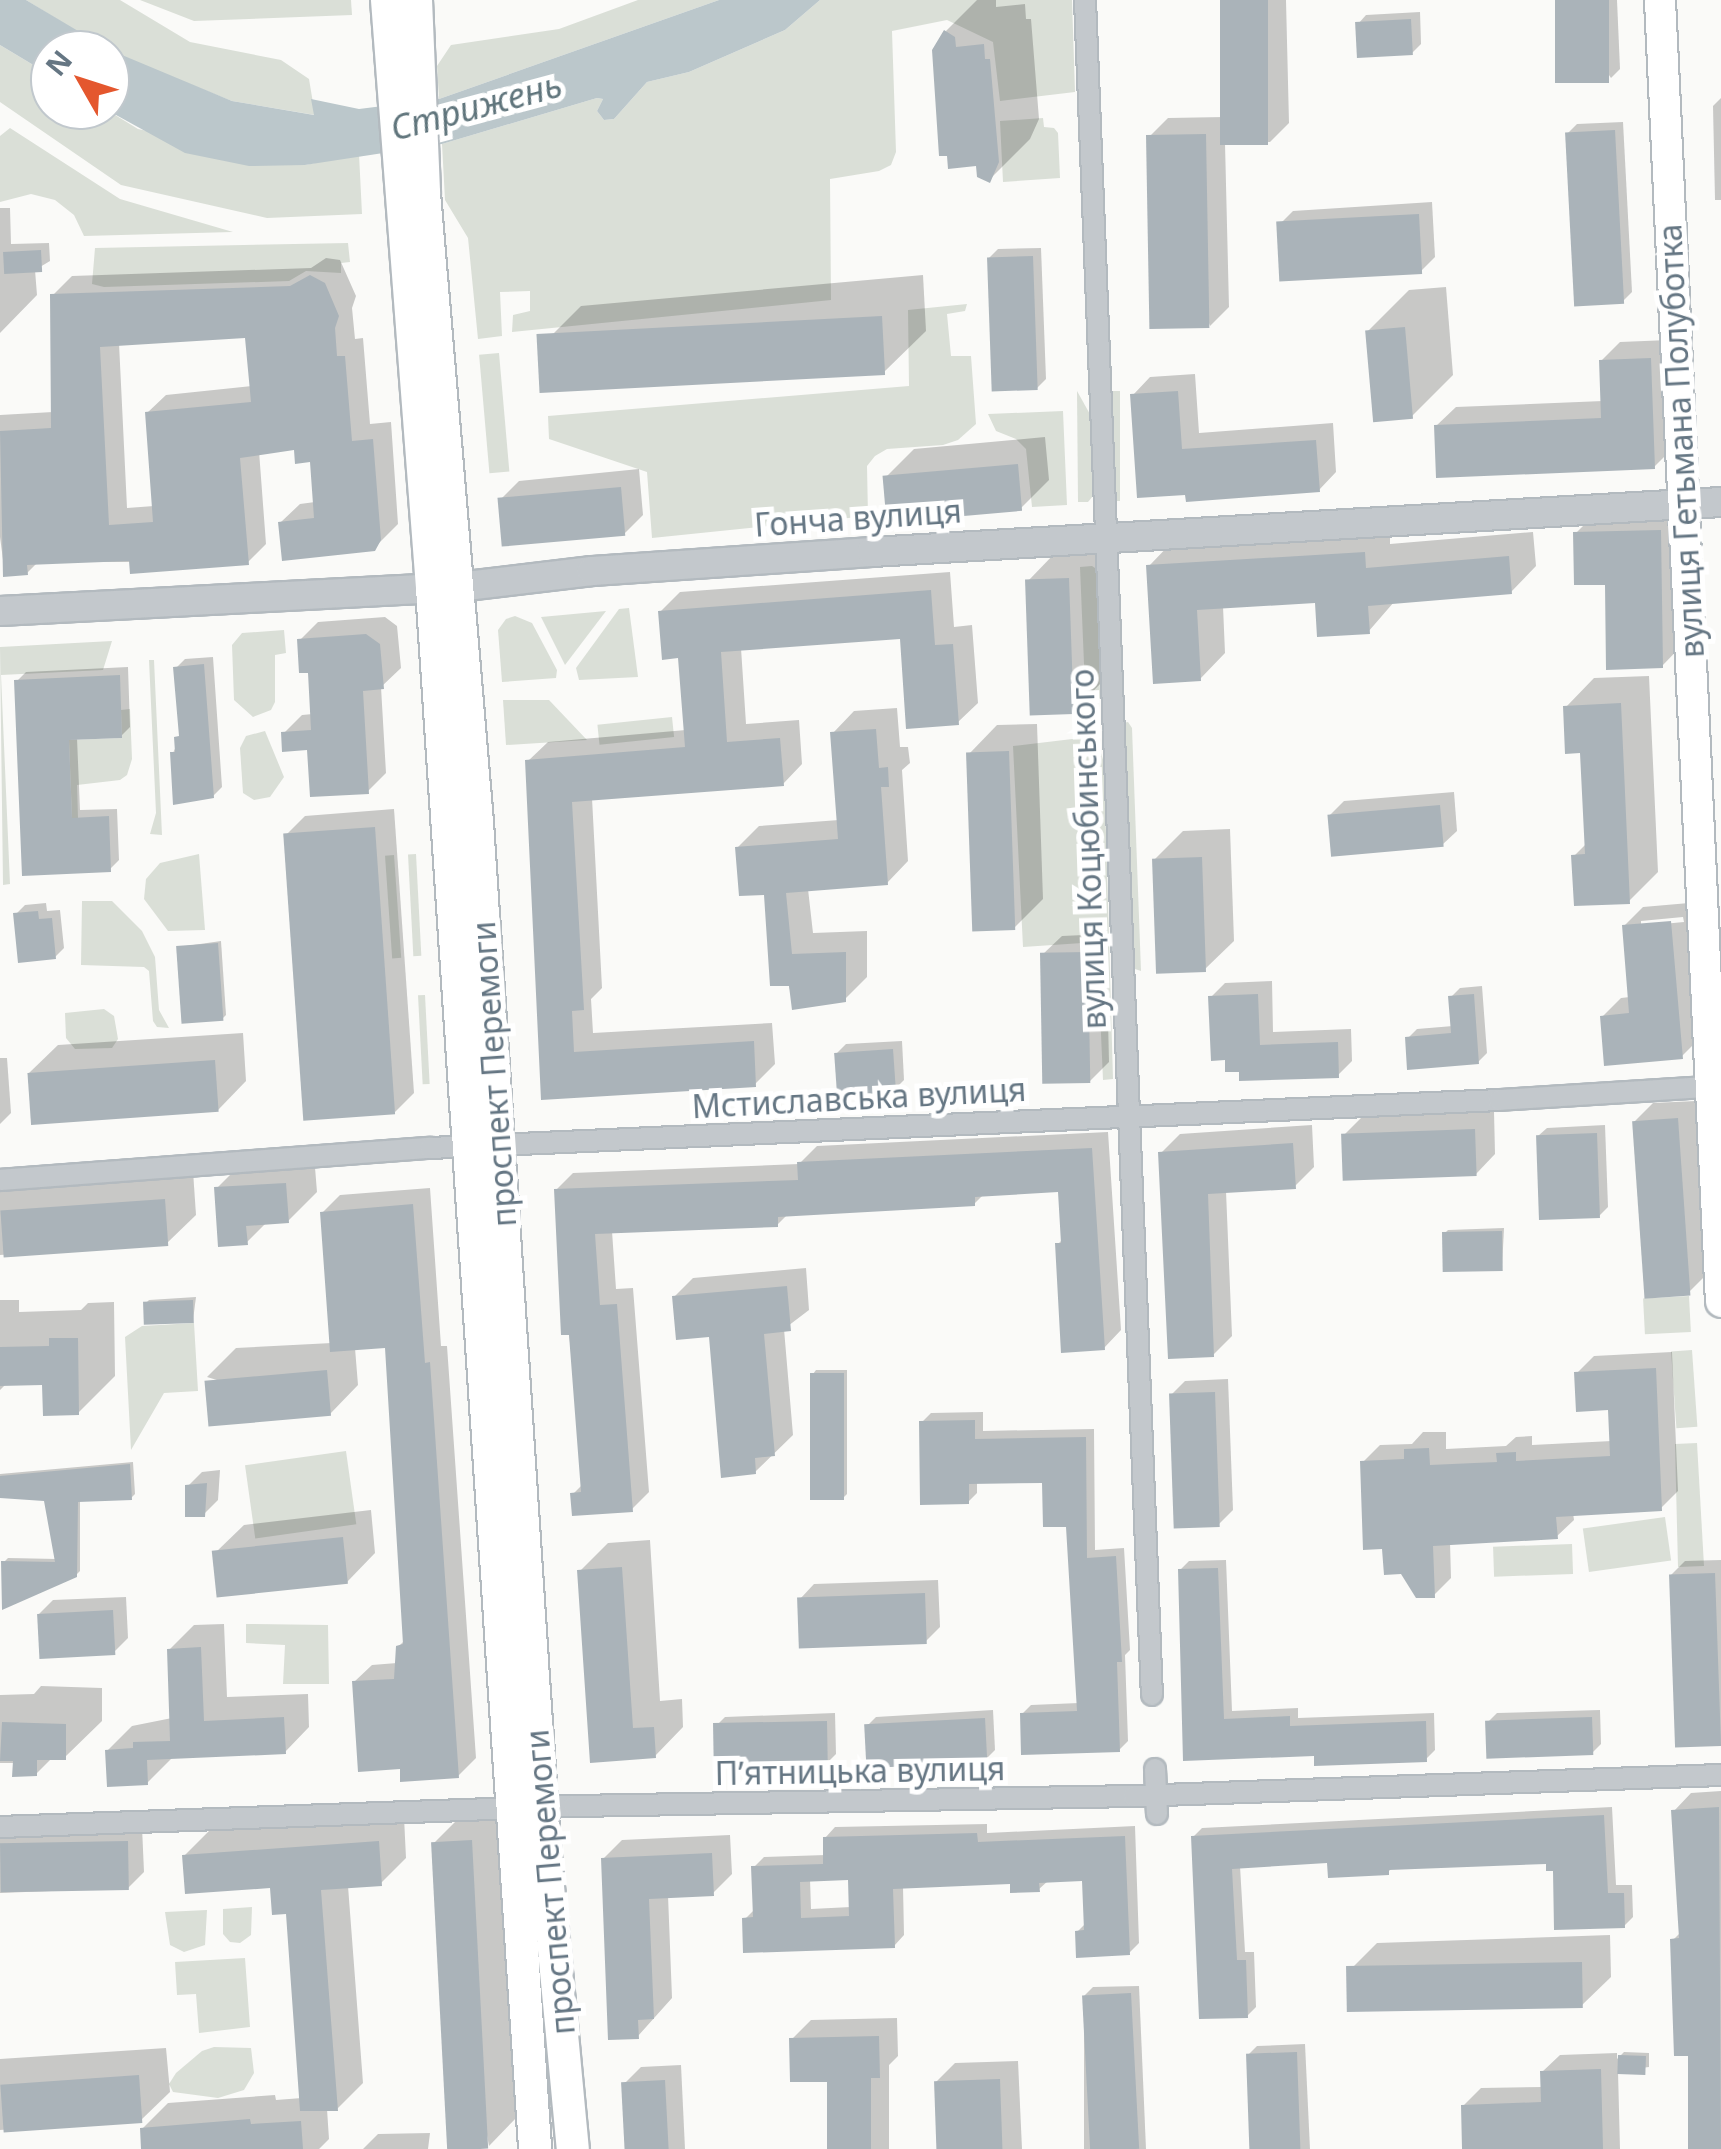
<!DOCTYPE html>
<meta charset="utf-8">
<style>
body{margin:0}
#map{position:relative;width:1721px;height:2149px;overflow:hidden;background:#fafaf8;font-family:"Noto Sans",sans-serif}
div>[style]{position:absolute}
.green>*{inset:0;background:#dadfd7;transform-origin:0 0}
.water>*{inset:0;background:#bbc7cb}
.shadow>*{inset:0;background:#0003}
.building>*{inset:0;background:#aab3b9;transform-origin:0 0}
.roads{filter:drop-shadow(2px 0 #b3babf) drop-shadow(-2px 0 #b3babf) drop-shadow(0 2px #b3babf) drop-shadow(0 -2px #b3babf)}
.minor>*{height:20px;margin:-10px;padding:0 10px;transform-origin:10px;border-radius:10px;background:#c3c8cc}
.tertiary>*{height:28px;margin:-14px;padding:0 14px;transform-origin:14px;border-radius:14px;background:#c3c8cc}
.secondary>*{height:30px;margin:-15px;padding:0 15px;transform-origin:15px;border-radius:15px;background:#fff}
.primary>*{height:32px;margin:-16px;padding:0 16px;transform-origin:16px;border-radius:16px;background:#fff}
span{translate:-50% -50%;white-space:nowrap;text-align:center;line-height:1.15;-webkit-text-stroke:10px #fff;paint-order:stroke}
.street-label{font-size:32px;color:#657683}
.water-label{font-size:35px;color:#60757c;font-style:italic}
.north{position:absolute;left:30px;top:30px;width:100px;height:100px;box-sizing:border-box;background:#fff;border:2px solid #c1c8cd;border-radius:50%;rotate:309deg;font-size:28px;font-weight:700;line-height:40px;text-align:center;color:#657683}
.north::after{content:'';display:block;margin:auto;width:35px;height:45px;background:#e4572e;clip-path:polygon(50% 0,100% 100%,50% 72%,0 100%)}
</style>
<div id="map">
<div class="green">
<i style="clip-path:polygon(26px 0,120px 0,190px 42px,281px 60px,309px 79px,315px 115px,232px 101px,156px 71px,99px 45px)"></i>
<i style="clip-path:polygon(140px 0,351px 0,352px 15px,194px 21px)"></i>
<i style="clip-path:polygon(638px 0,719px 0,439px 99px,437px 66px,451px 45px,559px 29px)"></i>
<i style="clip-path:polygon(820px 0,1072px 0,1075px 92px,1000px 101px,993px 42px,947px 20px,892px 31px,896px 152px,891px 165px,879px 171px,830px 179px,831px 300px,512px 332px,513px 315px,530px 311px,530px 291px,500px 292px,502px 336px,478px 339px,468px 238px,445px 200px,442px 144px,597px 98px,603px 99px,597px 111px,604px 120px,614px 119px,647px 82px,689px 72px,785px 30px)"></i>
<i style="clip-path:polygon(0 45px,50px 75px,50px 110px,107px 110px,138px 129px,305px 165px,359px 154px,362px 214px,267px 218px,121px 185px,0 102px)"></i>
<i style="clip-path:polygon(1043px 118px,1044px 127px,1054px 128px,1058px 133px,1060px 178px,1003px 182px,1000px 121px)"></i>
<i style="clip-path:polygon(10px 128px,120px 199px,233px 232px,84px 236px,74px 215px,55px 200px,31px 194px,0 202px,0 136px)"></i>
<i style="clip-path:polygon(348px 243px,350px 262px,341px 263px,341px 273px,306px 271px,289px 281px,104px 287px,92px 284px,95px 248px)"></i>
<i style="clip-path:polygon(967px 304px,965px 311px,947px 314px,951px 356px,971px 356px,976px 424px,958px 440px,943px 445px,887px 449px,875px 456px,867px 466px,868px 516px,652px 538px,647px 472px,549px 439px,548px 416px,909px 386px,908px 310px)"></i>
<i style="left:499px;top:353px;width:119px;height:20px;rotate:85deg"></i>
<i style="clip-path:polygon(1077px 391px,1091px 416px,1093px 496px,1088px 502px,1078px 502px)"></i>
<i style="left:1107px;top:391px;width:13px;height:110px"></i>
<i style="clip-path:polygon(1063px 411px,1067px 505px,1032px 507px,1026px 449px,1016px 439px,996px 431px,988px 414px)"></i>
<i style="clip-path:polygon(1092px 566px,1098px 570px,1100px 698px,1086px 712px,1080px 567px)"></i>
<i style="clip-path:polygon(629px 608px,638px 677px,579px 680px,576px 668px,619px 609px)"></i>
<i style="clip-path:polygon(606px 611px,565px 665px,541px 617px)"></i>
<i style="clip-path:polygon(515px 616px,532px 623px,557px 670px,556px 678px,502px 682px,498px 630px,506px 619px)"></i>
<i style="clip-path:polygon(284px 630px,286px 653px,275px 655px,275px 702px,271px 710px,253px 717px,234px 700px,232px 645px,242px 633px)"></i>
<i style="clip-path:polygon(112px 641px,103px 670px,1px 675px,10px 884px,3px 885px,0 647px)"></i>
<i style="clip-path:polygon(149px 660px,154px 660px,162px 835px,150px 834px,156px 813px)"></i>
<i style="clip-path:polygon(503px 700px,549px 700px,587px 740px,506px 745px)"></i>
<i style="clip-path:polygon(130px 709px,132px 759px,127px 775px,120px 780px,77px 785px,78px 818px,72px 818px,69px 740px,122px 738px,121px 710px)"></i>
<i style="left:672px;top:717px;width:20px;height:75px;rotate:84deg"></i>
<i style="clip-path:polygon(1128px 722px,1132px 728px,1141px 971px,1132px 968px,1123px 723px)"></i>
<i style="clip-path:polygon(265px 731px,284px 777px,270px 797px,254px 800px,243px 793px,240px 748px,246px 736px)"></i>
<i style="clip-path:polygon(1089px 737px,1098px 743px,1104px 763px,1113px 1079px,1103px 1080px,1097px 942px,1023px 947px,1013px 746px)"></i>
<i style="clip-path:polygon(199px 854px,205px 930px,168px 931px,144px 899px,146px 879px,160px 863px)"></i>
<i style="left:416px;top:854px;width:102px;height:8px;rotate:87deg"></i>
<i style="left:394px;top:855px;width:103px;height:9px;rotate:86deg"></i>
<i style="clip-path:polygon(82px 901px,112px 901px,142px 931px,155px 957px,159px 1010px,169px 1028px,157px 1027px,153px 1021px,149px 971px,144px 967px,81px 965px)"></i>
<i style="left:425px;top:995px;width:89px;height:7px;rotate:87deg"></i>
<i style="clip-path:polygon(104px 1009px,114px 1016px,118px 1039px,112px 1048px,75px 1049px,66px 1038px,65px 1013px)"></i>
<i style="left:1689px;top:1296px;width:36px;height:46px;rotate:87deg"></i>
<i style="clip-path:polygon(194px 1323px,198px 1391px,164px 1393px,131px 1450px,125px 1337px,142px 1326px)"></i>
<i style="left:1692px;top:1350px;width:77px;height:21px;rotate:86deg"></i>
<i style="clip-path:polygon(1697px 1443px,1704px 1566px,1678px 1567px,1675px 1444px)"></i>
<i style="left:346px;top:1451px;width:74px;height:102px;rotate:82deg"></i>
<i style="left:1665px;top:1517px;width:44px;height:83px;rotate:82deg"></i>
<i style="left:1572px;top:1544px;width:30px;height:79px;rotate:88deg"></i>
<i style="clip-path:polygon(246px 1624px,328px 1625px,329px 1684px,283px 1684px,285px 1645px,246px 1643px)"></i>
<i style="clip-path:polygon(252px 1907px,251px 1935px,240px 1943px,230px 1942px,223px 1934px,223px 1909px)"></i>
<i style="clip-path:polygon(207px 1910px,205px 1945px,184px 1952px,170px 1945px,165px 1912px)"></i>
<i style="clip-path:polygon(245px 1958px,250px 2027px,199px 2033px,196px 1994px,177px 1995px,175px 1962px)"></i>
<i style="clip-path:polygon(214px 2047px,251px 2048px,254px 2073px,244px 2090px,218px 2098px,173px 2092px,169px 2084px,176px 2073px,202px 2051px)"></i>
</div>
<div class="water">
<i style="clip-path:polygon(0 0,26px 0,110px 50px,50px 50px,50px 75px,0 45px)"></i>
<i style="clip-path:polygon(719px 0,820px 0,785px 30px,689px 72px,647px 82px,614px 119px,604px 120px,597px 111px,603px 99px,597px 98px,442px 144px,305px 165px,249px 166px,185px 153px,107px 110px,110px 50px,232px 101px,314px 115px,311px 99px,359px 109px,439px 99px)"></i>
</div>
<div class="shadow">
<i style="clip-path:polygon(977px 0,996px 0,996px 7px,1025px 4px,1026px 19px,1031px 19px,1039px 119px,1030px 139px,989px 180px,946px 31px)"></i>
<i style="clip-path:polygon(1222px 0,1286px 0,1289px 123px,1270px 142px,1225px 143px,1229px 307px,1210px 326px,1149px 137px,1168px 118px,1225px 117px)"></i>
<i style="clip-path:polygon(1558px 0,1617px 0,1620px 69px,1611px 78px)"></i>
<i style="clip-path:polygon(1420px 12px,1421px 44px,1412px 53px,1358px 24px,1366px 15px)"></i>
<i style="clip-path:polygon(1721px 98px,1721px 200px,1715px 200px,1713px 106px)"></i>
<i style="clip-path:polygon(1623px 122px,1632px 292px,1623px 301px,1568px 133px,1577px 124px)"></i>
<i style="clip-path:polygon(1432px 202px,1435px 257px,1421px 271px,1279px 225px,1293px 211px)"></i>
<i style="clip-path:polygon(0 208px,10px 208px,11px 244px,49px 243px,50px 261px,35px 270px,37px 295px,0 333px)"></i>
<i style="clip-path:polygon(1041px 248px,1046px 379px,1037px 388px,989px 258px,998px 249px)"></i>
<i style="clip-path:polygon(evenodd,326px 258px,340px 260px,356px 296px,352px 308px,355px 339px,363px 338px,370px 424px,391px 422px,398px 524px,378px 544px,281px 522px,300px 504px,315px 502px,312px 460px,296px 447px,259px 451px,266px 544px,248px 562px,38px 562px,27px 573px,5px 575px,0 537px,0 415px,53px 412px,53px 295px,72px 276px,311px 268px,326px 258px,247px 335px,252px 386px,166px 395px,147px 413px,154px 506px,127px 508px,119px 343px,247px 335px)"></i>
<i style="clip-path:polygon(923px 275px,926px 331px,884px 372px,539px 348px,581px 306px)"></i>
<i style="clip-path:polygon(1446px 287px,1453px 375px,1412px 416px,1368px 331px,1409px 290px)"></i>
<i style="clip-path:polygon(1669px 340px,1673px 448px,1654px 467px,1436px 426px,1456px 407px,1603px 401px,1601px 361px,1620px 342px)"></i>
<i style="clip-path:polygon(1195px 374px,1199px 433px,1333px 423px,1336px 472px,1319px 490px,1188px 499px,1133px 395px,1150px 377px)"></i>
<i style="clip-path:polygon(1045px 437px,1049px 480px,1021px 508px,886px 477px,914px 449px)"></i>
<i style="clip-path:polygon(639px 469px,643px 515px,624px 534px,500px 500px,519px 481px)"></i>
<i style="clip-path:polygon(1689px 503px,1690px 637px,1662px 666px,1576px 533px,1604px 505px)"></i>
<i style="clip-path:polygon(1390px 528px,1390px 544px,1533px 532px,1536px 566px,1511px 592px,1394px 602px,1368px 632px,1317px 600px,1223px 606px,1225px 653px,1200px 679px,1149px 566px,1174px 540px)"></i>
<i style="clip-path:polygon(1097px 550px,1101px 683px,1073px 712px,1028px 581px,1056px 552px)"></i>
<i style="clip-path:polygon(950px 572px,954px 627px,972px 625px,978px 703px,958px 722px,902px 636px,741px 648px,746px 724px,799px 720px,802px 764px,783px 784px,592px 798px,602px 988px,591px 999px,593px 1033px,772px 1023px,775px 1064px,755px 1084px,544px 1097px,528px 761px,548px 742px,686px 730px,681px 656px,661px 611px,680px 592px)"></i>
<i style="clip-path:polygon(385px 617px,397px 626px,401px 668px,381px 687px,386px 773px,368px 791px,284px 733px,302px 715px,313px 714px,310px 670px,300px 640px,318px 622px)"></i>
<i style="clip-path:polygon(213px 657px,222px 787px,213px 796px,173px 753px,182px 733px,176px 668px,185px 659px)"></i>
<i style="clip-path:polygon(128px 667px,130px 727px,121px 736px,77px 738px,80px 810px,117px 809px,119px 860px,110px 869px,24px 873px,17px 681px,26px 672px)"></i>
<i style="clip-path:polygon(1649px 676px,1658px 872px,1629px 901px,1574px 856px,1587px 843px,1582px 750px,1566px 707px,1594px 678px)"></i>
<i style="clip-path:polygon(897px 708px,900px 747px,908px 747px,910px 763px,902px 770px,908px 861px,887px 883px,808px 889px,813px 933px,867px 931px,867px 977px,845px 999px,794px 1007px,767px 892px,737px 848px,759px 826px,839px 820px,833px 733px,854px 711px)"></i>
<i style="clip-path:polygon(1037px 724px,1043px 899px,1014px 928px,969px 754px,997px 725px)"></i>
<i style="clip-path:polygon(1454px 792px,1457px 831px,1442px 845px,1330px 815px,1344px 801px)"></i>
<i style="clip-path:polygon(394px 809px,414px 1093px,395px 1112px,286px 835px,305px 816px)"></i>
<i style="clip-path:polygon(1230px 829px,1234px 941px,1205px 969px,1154px 860px,1183px 831px)"></i>
<i style="clip-path:polygon(46px 903px,47px 911px,60px 910px,64px 948px,55px 957px,16px 914px,25px 905px)"></i>
<i style="clip-path:polygon(evenodd,1689px 903px,1701px 1037px,1682px 1056px,1602px 1017px,1621px 998px,1630px 997px,1624px 926px,1643px 907px,1689px 903px,1683px 917px,1684px 922px,1641px 926px,1641px 921px,1683px 917px)"></i>
<i style="clip-path:polygon(1106px 934px,1109px 1062px,1090px 1081px,1042px 955px,1062px 936px)"></i>
<i style="clip-path:polygon(221px 941px,226px 1015px,222px 1019px,179px 947px)"></i>
<i style="clip-path:polygon(1272px 981px,1273px 1032px,1351px 1029px,1352px 1061px,1338px 1075px,1242px 1079px,1211px 997px,1225px 983px)"></i>
<i style="clip-path:polygon(1482px 986px,1487px 1053px,1478px 1062px,1408px 1038px,1417px 1029px,1453px 1026px,1451px 997px,1460px 988px)"></i>
<i style="clip-path:polygon(243px 1033px,246px 1081px,218px 1110px,29px 1073px,58px 1045px)"></i>
<i style="clip-path:polygon(902px 1041px,904px 1080px,895px 1089px,837px 1053px,846px 1044px)"></i>
<i style="clip-path:polygon(0 1058px,7px 1058px,11px 1113px,0 1124px)"></i>
<i style="clip-path:polygon(1696px 1101px,1707px 1274px,1688px 1293px,1634px 1122px,1653px 1103px)"></i>
<i style="clip-path:polygon(1494px 1111px,1495px 1154px,1476px 1174px,1344px 1135px,1363px 1116px)"></i>
<i style="clip-path:polygon(1312px 1125px,1314px 1167px,1295px 1186px,1226px 1191px,1232px 1336px,1213px 1355px,1161px 1153px,1180px 1134px)"></i>
<i style="clip-path:polygon(1605px 1125px,1608px 1207px,1599px 1216px,1538px 1136px,1547px 1128px)"></i>
<i style="clip-path:polygon(1108px 1132px,1121px 1330px,1104px 1348px,1058px 1244px,1063px 1239px,1060px 1189px,984px 1194px,974px 1204px,788px 1214px,777px 1225px,612px 1231px,616px 1289px,633px 1288px,649px 1492px,632px 1509px,573px 1494px,583px 1484px,556px 1190px,573px 1173px,799px 1164px,817px 1146px)"></i>
<i style="clip-path:polygon(314px 1155px,317px 1192px,288px 1221px,267px 1222px,246px 1243px,217px 1188px,245px 1160px)"></i>
<i style="clip-path:polygon(193px 1171px,196px 1215px,167px 1243px,0 1255px,0 1184px)"></i>
<i style="clip-path:polygon(430px 1188px,441px 1346px,447px 1346px,476px 1758px,458px 1776px,402px 1766px,354px 1682px,372px 1665px,397px 1663px,398px 1647px,405px 1640px,387px 1345px,355px 1348px,358px 1385px,330px 1414px,207px 1377px,236px 1348px,332px 1343px,323px 1212px,340px 1195px)"></i>
<i style="clip-path:polygon(1504px 1228px,1502px 1268px,1444px 1234px,1448px 1230px)"></i>
<i style="clip-path:polygon(806px 1268px,809px 1310px,784px 1329px,793px 1435px,755px 1472px,711px 1334px,674px 1297px,693px 1278px)"></i>
<i style="clip-path:polygon(196px 1297px,193px 1320px,145px 1304px,149px 1300px)"></i>
<i style="clip-path:polygon(0 1300px,19px 1300px,19px 1312px,81px 1310px,88px 1303px,114px 1302px,115px 1376px,78px 1413px,45px 1383px,7px 1383px,0 1390px)"></i>
<i style="clip-path:polygon(1672px 1352px,1678px 1491px,1661px 1508px,1573px 1513px,1574px 1520px,1556px 1537px,1450px 1542px,1451px 1578px,1434px 1595px,1385px 1546px,1363px 1462px,1380px 1445px,1412px 1444px,1423px 1432px,1446px 1432px,1446px 1449px,1506px 1446px,1516px 1437px,1532px 1436px,1532px 1445px,1612px 1441px,1611px 1407px,1577px 1373px,1594px 1356px)"></i>
<i style="clip-path:polygon(816px 1370px,847px 1370px,847px 1494px,843px 1498px,813px 1374px)"></i>
<i style="clip-path:polygon(1228px 1379px,1233px 1510px,1219px 1524px,1171px 1395px,1185px 1381px)"></i>
<i style="clip-path:polygon(983px 1412px,983px 1431px,1094px 1429px,1095px 1550px,1124px 1548px,1130px 1650px,1125px 1655px,1128px 1741px,1119px 1750px,1022px 1714px,1031px 1705px,1079px 1703px,1068px 1524px,1045px 1480px,977px 1481px,977px 1493px,968px 1502px,922px 1422px,931px 1413px)"></i>
<i style="clip-path:polygon(133px 1462px,135px 1494px,131px 1498px,80px 1499px,80px 1571px,76px 1575px,4px 1562px,8px 1558px,57px 1559px,46px 1499px,0 1495px,0 1474px)"></i>
<i style="clip-path:polygon(220px 1470px,218px 1500px,204px 1514px,188px 1486px,202px 1472px)"></i>
<i style="clip-path:polygon(371px 1510px,375px 1553px,347px 1582px,215px 1553px,244px 1525px)"></i>
<i style="clip-path:polygon(650px 1540px,660px 1701px,682px 1699px,683px 1727px,655px 1756px,592px 1760px,580px 1571px,608px 1543px)"></i>
<i style="clip-path:polygon(1226px 1560px,1232px 1711px,1298px 1708px,1298px 1718px,1434px 1713px,1435px 1750px,1426px 1759px,1316px 1754px,1186px 1758px,1180px 1570px,1189px 1561px)"></i>
<i style="clip-path:polygon(1721px 1560px,1721px 1743px,1720px 1744px,1671px 1575px,1685px 1561px)"></i>
<i style="clip-path:polygon(938px 1580px,940px 1627px,926px 1641px,800px 1599px,814px 1584px)"></i>
<i style="clip-path:polygon(126px 1597px,128px 1638px,114px 1652px,39px 1614px,53px 1600px)"></i>
<i style="clip-path:polygon(224px 1624px,227px 1697px,308px 1694px,309px 1727px,285px 1752px,173px 1757px,147px 1783px,107px 1751px,132px 1726px,172px 1718px,169px 1650px,194px 1625px)"></i>
<i style="clip-path:polygon(41px 1686px,102px 1688px,102px 1721px,65px 1757px,53px 1757px,36px 1774px,15px 1763px,0 1763px,0 1695px,34px 1694px)"></i>
<i style="clip-path:polygon(993px 1710px,995px 1750px,986px 1759px,867px 1726px,876px 1717px)"></i>
<i style="clip-path:polygon(1600px 1710px,1601px 1744px,1592px 1753px,1488px 1722px,1497px 1713px)"></i>
<i style="clip-path:polygon(835px 1713px,836px 1754px,827px 1763px,716px 1726px,725px 1717px)"></i>
<i style="clip-path:polygon(1721px 1791px,1721px 2149px,1691px 2149px,1690px 2054px,1673px 1940px,1681px 1932px,1674px 1811px,1691px 1793px)"></i>
<i style="clip-path:polygon(1612px 1807px,1616px 1885px,1632px 1885px,1633px 1917px,1624px 1926px,1548px 1861px,1393px 1867px,1388px 1872px,1329px 1860px,1240px 1866px,1245px 1952px,1254px 1952px,1256px 2007px,1247px 2016px,1193px 1837px,1202px 1828px)"></i>
<i style="clip-path:polygon(500px 1813px,517px 2117px,489px 2146px,433px 1844px,462px 1815px)"></i>
<i style="clip-path:polygon(404px 1817px,406px 1858px,380px 1884px,348px 1886px,363px 2083px,337px 2109px,327px 2109px,329px 2139px,319px 2149px,144px 2149px,142px 2129px,168px 2103px,275px 2095px,276px 2100px,302px 2098px,288px 1911px,273px 1885px,184px 1856px,210px 1830px)"></i>
<i style="clip-path:polygon(evenodd,987px 1824px,987px 1833px,1135px 1826px,1139px 1943px,1129px 1953px,1077px 1932px,1086px 1923px,1085px 1878px,1049px 1880px,1038px 1890px,1012px 1881px,903px 1886px,904px 1935px,894px 1946px,745px 1919px,755px 1909px,754px 1867px,764px 1857px,826px 1855px,825px 1838px,835px 1827px,987px 1824px,851px 1877px,851px 1907px,811px 1909px,810px 1879px,851px 1877px)"></i>
<i style="clip-path:polygon(142px 1827px,144px 1872px,128px 1888px,0 1893px,0 1833px)"></i>
<i style="clip-path:polygon(730px 1835px,732px 1874px,713px 1893px,668px 1895px,672px 1998px,638px 2036px,603px 1859px,622px 1840px)"></i>
<i style="clip-path:polygon(1610px 1935px,1611px 1977px,1582px 2005px,1349px 1971px,1377px 1943px)"></i>
<i style="clip-path:polygon(1139px 1986px,1146px 2149px,1084px 2149px,1084px 1996px,1093px 1987px)"></i>
<i style="clip-path:polygon(897px 2018px,898px 2056px,889px 2065px,889px 2149px,830px 2149px,829px 2079px,792px 2039px,811px 2020px)"></i>
<i style="clip-path:polygon(1305px 2044px,1310px 2149px,1252px 2149px,1248px 2055px,1257px 2046px)"></i>
<i style="clip-path:polygon(166px 2048px,170px 2092px,141px 2120px,0 2130px,0 2059px)"></i>
<i style="clip-path:polygon(1624px 2052px,1649px 2053px,1649px 2067px,1618px 2071px,1620px 2149px,1465px 2149px,1463px 2106px,1481px 2088px,1543px 2087px,1542px 2072px,1560px 2055px,1617px 2053px,1617px 2059px)"></i>
<i style="clip-path:polygon(1018px 2061px,1022px 2149px,939px 2149px,936px 2082px,955px 2063px)"></i>
<i style="clip-path:polygon(681px 2065px,685px 2149px,627px 2149px,624px 2084px,641px 2067px)"></i>
<i style="clip-path:polygon(430px 2133px,428px 2149px,363px 2149px,378px 2134px)"></i>
</div>
<div class="building">
<i style="left:1220px;top:0;width:48px;height:145px"></i>
<i style="left:1555px;top:0;width:54px;height:83px"></i>
<i style="left:1411px;top:19px;width:36px;height:56px;rotate:87deg"></i>
<i style="clip-path:polygon(944px 30px,955px 37px,956px 47px,984px 44px,985px 59px,990px 59px,999px 162px,990px 183px,977px 177px,976px 166px,948px 169px,947px 156px,939px 156px,932px 50px)"></i>
<i style="left:1615px;top:130px;width:174px;height:50px;rotate:87deg"></i>
<i style="left:1206px;top:134px;width:194px;height:60px;rotate:89deg"></i>
<i style="left:1419px;top:214px;width:60px;height:143px;rotate:87deg"></i>
<i style="left:41px;top:250px;width:22px;height:38px;rotate:87deg"></i>
<i style="left:1033px;top:256px;width:134px;height:46px;rotate:88deg"></i>
<i style="clip-path:polygon(evenodd,310px 275px,325px 283px,339px 316px,335px 328px,337px 356px,345px 356px,352px 441px,373px 439px,381px 540px,375px 551px,282px 561px,278px 522px,314px 518px,310px 462px,295px 464px,294px 450px,240px 458px,249px 565px,130px 574px,129px 561px,27px 565px,28px 575px,3px 577px,0 431px,51px 428px,50px 294px,290px 286px,310px 275px,245px 338px,251px 402px,145px 412px,153px 522px,109px 525px,100px 347px,245px 338px)"></i>
<i style="left:882px;top:316px;width:59px;height:346px;rotate:87deg"></i>
<i style="left:1405px;top:327px;width:92px;height:40px;rotate:85deg"></i>
<i style="clip-path:polygon(1651px 358px,1655px 469px,1436px 478px,1434px 425px,1601px 418px,1599px 360px)"></i>
<i style="clip-path:polygon(1178px 391px,1182px 449px,1316px 440px,1320px 492px,1186px 502px,1185px 495px,1137px 498px,1130px 394px)"></i>
<i style="left:1018px;top:464px;width:47px;height:136px;rotate:85deg"></i>
<i style="left:621px;top:487px;width:49px;height:124px;rotate:85deg"></i>
<i style="clip-path:polygon(1661px 530px,1663px 668px,1606px 670px,1605px 585px,1574px 585px,1573px 532px)"></i>
<i style="clip-path:polygon(1365px 552px,1366px 568px,1509px 556px,1512px 594px,1368px 606px,1370px 634px,1317px 637px,1315px 603px,1197px 610px,1201px 681px,1153px 684px,1146px 565px)"></i>
<i style="left:1069px;top:578px;width:136px;height:44px;rotate:88deg"></i>
<i style="clip-path:polygon(931px 590px,935px 645px,953px 644px,959px 725px,906px 729px,900px 639px,721px 652px,727px 742px,780px 738px,784px 786px,572px 802px,584px 1010px,572px 1011px,574px 1052px,754px 1041px,756px 1087px,541px 1100px,525px 760px,685px 747px,678px 658px,662px 660px,658px 611px)"></i>
<i style="clip-path:polygon(366px 634px,380px 644px,384px 689px,363px 691px,369px 794px,310px 797px,307px 750px,282px 752px,281px 732px,311px 730px,308px 673px,299px 673px,297px 639px)"></i>
<i style="clip-path:polygon(204px 664px,214px 798px,173px 805px,170px 752px,175px 752px,174px 737px,179px 736px,173px 667px)"></i>
<i style="clip-path:polygon(120px 675px,122px 738px,69px 740px,72px 818px,109px 816px,111px 872px,22px 876px,14px 680px)"></i>
<i style="clip-path:polygon(1621px 703px,1630px 904px,1574px 906px,1571px 855px,1585px 854px,1580px 753px,1565px 754px,1563px 706px)"></i>
<i style="clip-path:polygon(876px 729px,879px 768px,888px 767px,889px 787px,881px 787px,888px 885px,786px 893px,792px 954px,846px 952px,846px 1002px,792px 1010px,789px 986px,770px 986px,764px 895px,739px 896px,735px 847px,838px 839px,830px 732px)"></i>
<i style="left:1009px;top:751px;width:179px;height:43px;rotate:88deg"></i>
<i style="left:1440px;top:805px;width:42px;height:113px;rotate:85deg"></i>
<i style="left:375px;top:827px;width:288px;height:92px;rotate:86deg"></i>
<i style="left:1202px;top:857px;width:115px;height:50px;rotate:88deg"></i>
<i style="clip-path:polygon(38px 911px,39px 919px,52px 918px,56px 959px,18px 963px,13px 913px)"></i>
<i style="clip-path:polygon(1671px 921px,1683px 1059px,1604px 1066px,1600px 1016px,1629px 1013px,1622px 925px)"></i>
<i style="left:218px;top:943px;width:78px;height:42px;rotate:86deg"></i>
<i style="left:1088px;top:952px;width:131px;height:48px;rotate:89deg"></i>
<i style="clip-path:polygon(1258px 994px,1260px 1045px,1338px 1042px,1339px 1078px,1239px 1081px,1239px 1072px,1225px 1072px,1225px 1060px,1211px 1061px,1208px 996px)"></i>
<i style="clip-path:polygon(1474px 994px,1479px 1064px,1407px 1070px,1405px 1037px,1451px 1033px,1448px 996px)"></i>
<i style="left:893px;top:1049px;width:43px;height:59px;rotate:86deg"></i>
<i style="left:215px;top:1060px;width:52px;height:188px;rotate:86deg"></i>
<i style="left:1678px;top:1118px;width:178px;height:46px;rotate:86deg"></i>
<i style="left:1475px;top:1129px;width:47px;height:134px;rotate:88deg"></i>
<i style="left:1597px;top:1133px;width:85px;height:61px;rotate:88deg"></i>
<i style="clip-path:polygon(1293px 1143px,1296px 1189px,1208px 1194px,1214px 1357px,1168px 1359px,1158px 1152px)"></i>
<i style="clip-path:polygon(1092px 1148px,1105px 1350px,1061px 1353px,1055px 1243px,1061px 1243px,1058px 1192px,975px 1197px,975px 1206px,778px 1217px,778px 1227px,595px 1234px,600px 1305px,617px 1304px,633px 1512px,572px 1516px,570px 1493px,581px 1492px,569px 1335px,561px 1335px,554px 1189px,798px 1180px,797px 1162px)"></i>
<i style="clip-path:polygon(286px 1183px,289px 1223px,246px 1226px,248px 1245px,218px 1247px,214px 1187px)"></i>
<i style="left:165px;top:1199px;width:47px;height:165px;rotate:86deg"></i>
<i style="clip-path:polygon(413px 1204px,425px 1363px,430px 1362px,459px 1778px,400px 1782px,400px 1769px,358px 1772px,352px 1681px,394px 1679px,396px 1646px,403px 1644px,385px 1348px,330px 1352px,320px 1212px)"></i>
<i style="left:1502px;top:1231px;width:40px;height:60px;rotate:89deg"></i>
<i style="clip-path:polygon(787px 1286px,791px 1331px,764px 1334px,775px 1456px,755px 1458px,756px 1474px,721px 1478px,709px 1337px,676px 1340px,672px 1296px)"></i>
<i style="left:193px;top:1300px;width:23px;height:50px;rotate:88deg"></i>
<i style="clip-path:polygon(49px 1338px,78px 1338px,79px 1415px,43px 1416px,42px 1385px,0 1386px,0 1347px,49px 1346px)"></i>
<i style="clip-path:polygon(1656px 1368px,1662px 1511px,1556px 1517px,1558px 1539px,1433px 1546px,1435px 1598px,1416px 1598px,1401px 1574px,1384px 1575px,1382px 1549px,1363px 1550px,1360px 1461px,1404px 1459px,1404px 1449px,1429px 1448px,1430px 1465px,1497px 1462px,1496px 1453px,1516px 1452px,1516px 1461px,1610px 1456px,1608px 1410px,1576px 1412px,1574px 1372px)"></i>
<i style="left:327px;top:1370px;width:46px;height:123px;rotate:85deg"></i>
<i style="left:810px;top:1373px;width:34px;height:127px"></i>
<i style="left:1215px;top:1392px;width:135px;height:46px;rotate:88deg"></i>
<i style="clip-path:polygon(975px 1420px,975px 1439px,1086px 1437px,1087px 1558px,1116px 1556px,1122px 1662px,1117px 1662px,1120px 1752px,1021px 1755px,1020px 1713px,1077px 1711px,1066px 1527px,1043px 1527px,1042px 1483px,969px 1484px,969px 1504px,920px 1505px,919px 1421px)"></i>
<i style="clip-path:polygon(130px 1464px,132px 1500px,78px 1502px,77px 1577px,2px 1610px,1px 1561px,55px 1562px,44px 1501px,0 1498px,0 1476px)"></i>
<i style="clip-path:polygon(207px 1483px,205px 1517px,185px 1517px,185px 1485px)"></i>
<i style="left:343px;top:1537px;width:47px;height:132px;rotate:84deg"></i>
<i style="clip-path:polygon(622px 1567px,633px 1728px,654px 1727px,656px 1758px,590px 1763px,577px 1570px)"></i>
<i style="clip-path:polygon(1218px 1568px,1224px 1719px,1290px 1716px,1290px 1726px,1426px 1721px,1427px 1762px,1314px 1766px,1314px 1756px,1183px 1761px,1178px 1569px)"></i>
<i style="left:1715px;top:1573px;width:173px;height:46px;rotate:88deg"></i>
<i style="left:925px;top:1593px;width:51px;height:128px;rotate:88deg"></i>
<i style="left:113px;top:1610px;width:45px;height:76px;rotate:87deg"></i>
<i style="clip-path:polygon(201px 1647px,204px 1721px,284px 1717px,286px 1754px,147px 1760px,148px 1785px,107px 1787px,105px 1750px,133px 1748px,133px 1742px,170px 1741px,167px 1649px)"></i>
<i style="left:1592px;top:1717px;width:38px;height:107px;rotate:88deg"></i>
<i style="left:985px;top:1718px;width:44px;height:121px;rotate:87deg"></i>
<i style="left:827px;top:1721px;width:44px;height:114px;rotate:89deg"></i>
<i style="clip-path:polygon(2px 1722px,66px 1724px,66px 1760px,37px 1760px,37px 1776px,12px 1777px,13px 1761px,0 1761px)"></i>
<i style="clip-path:polygon(1719px 1807px,1721px 2149px,1688px 2149px,1688px 2056px,1674px 2056px,1670px 1939px,1679px 1938px,1671px 1810px)"></i>
<i style="clip-path:polygon(1604px 1815px,1608px 1893px,1624px 1893px,1625px 1928px,1554px 1930px,1553px 1871px,1546px 1871px,1546px 1864px,1389px 1870px,1389px 1875px,1328px 1878px,1327px 1863px,1232px 1869px,1237px 1960px,1246px 1960px,1248px 2018px,1199px 2019px,1191px 1836px)"></i>
<i style="clip-path:polygon(evenodd,977px 1833px,978px 1842px,1125px 1836px,1130px 1955px,1076px 1958px,1075px 1931px,1084px 1930px,1082px 1881px,1039px 1883px,1040px 1892px,1010px 1893px,1010px 1884px,893px 1889px,895px 1948px,743px 1953px,742px 1918px,753px 1917px,751px 1866px,823px 1864px,823px 1837px,977px 1833px,848px 1880px,849px 1916px,801px 1918px,800px 1882px,848px 1880px)"></i>
<i style="left:472px;top:1840px;width:309px;height:41px;rotate:87deg"></i>
<i style="left:128px;top:1841px;width:49px;height:128px;rotate:89deg"></i>
<i style="clip-path:polygon(379px 1841px,382px 1886px,321px 1890px,338px 2111px,300px 2111px,286px 1914px,272px 1915px,270px 1888px,185px 1894px,182px 1855px)"></i>
<i style="clip-path:polygon(712px 1853px,714px 1896px,649px 1899px,654px 2019px,638px 2020px,639px 2039px,608px 2040px,601px 1858px)"></i>
<i style="left:1582px;top:1962px;width:46px;height:236px;rotate:89deg"></i>
<i style="left:1131px;top:1993px;width:156px;height:49px;rotate:87deg"></i>
<i style="clip-path:polygon(879px 2036px,880px 2078px,871px 2078px,871px 2149px,827px 2149px,827px 2082px,790px 2082px,789px 2038px)"></i>
<i style="left:1297px;top:2052px;width:97px;height:51px;rotate:88deg"></i>
<i style="left:1618px;top:2055px;width:28px;height:19px;rotate:2deg"></i>
<i style="clip-path:polygon(1601px 2069px,1603px 2149px,1462px 2149px,1461px 2105px,1541px 2102px,1540px 2071px)"></i>
<i style="left:139px;top:2075px;width:48px;height:139px;rotate:86deg"></i>
<i style="left:1000px;top:2079px;width:70px;height:66px;rotate:88deg"></i>
<i style="left:665px;top:2080px;width:69px;height:44px;rotate:87deg"></i>
<i style="clip-path:polygon(250px 2119px,251px 2124px,301px 2121px,303px 2149px,141px 2149px,140px 2128px)"></i>
</div>
<div class="roads">
<div class="minor">
<i style="left:1085px;top:0;width:1696px;rotate:87.74deg"></i>
<i style="left:0;top:1180px;width:431px;rotate:-4.3deg"></i>
<i style="left:430px;top:1148px;width:1070px;rotate:-2.57deg"></i>
<i style="left:1499px;top:1100px;width:220px;rotate:-3.6deg"></i>
<i style="left:1155px;top:1769px;width:45px;rotate:87.5deg"></i>
<i style="left:0;top:1827px;width:574px;rotate:-2.1deg"></i>
<i style="left:574px;top:1806px;width:560px;rotate:-1.02deg"></i>
<i style="left:1134px;top:1796px;width:587px;rotate:-2.05deg"></i>
</div>
<div class="tertiary">
<i style="left:0;top:611px;width:459px;rotate:-3deg"></i>
<i style="left:458px;top:587px;width:135px;rotate:-6.8deg"></i>
<i style="left:592px;top:571px;width:281px;rotate:-3.9deg"></i>
<i style="left:872px;top:552px;width:850px;rotate:-3.37deg"></i>
</div>
<div class="secondary">
<i style="left:1660px;top:0;width:1303px;rotate:87.32deg"></i>
</div>
<div class="primary">
<i style="left:387px;top:0;width:590px;rotate:85.62deg"></i>
<i style="left:432px;top:588px;width:1564px;rotate:86.22deg"></i>
<i style="left:416px;top:0;width:194px;rotate:87.6deg"></i>
<i style="left:424px;top:194px;width:631px;rotate:85.18deg"></i>
<i style="left:477px;top:823px;width:1023px;rotate:86.25deg"></i>
<i style="left:544px;top:1844px;width:306px;rotate:84.6deg"></i>
</div>
</div>
<div class="street-label">
<span style="left:1681px;top:441px;rotate:-93deg">вулиця Гетьмана Полуботка</span>
<span style="left:858px;top:518px;rotate:-4deg">Гонча вулиця</span>
<span style="left:1088px;top:849px;rotate:-92deg">вулиця Коцюбинського</span>
<span style="left:494px;top:1074px;rotate:-94deg">проспект Перемоги</span>
<span style="left:859px;top:1098px;rotate:-3deg">Мстиславська вулиця</span>
<span style="left:860px;top:1771px;rotate:-1deg">Пʼятницька вулиця</span>
<span style="left:550px;top:1882px;rotate:-95deg">проспект Перемоги</span>
</div>
<div class="water-label">
<span style="left:476px;top:106px;rotate:-15deg">Стрижень</span>
</div>
<div class="north">N</div>
</div>
